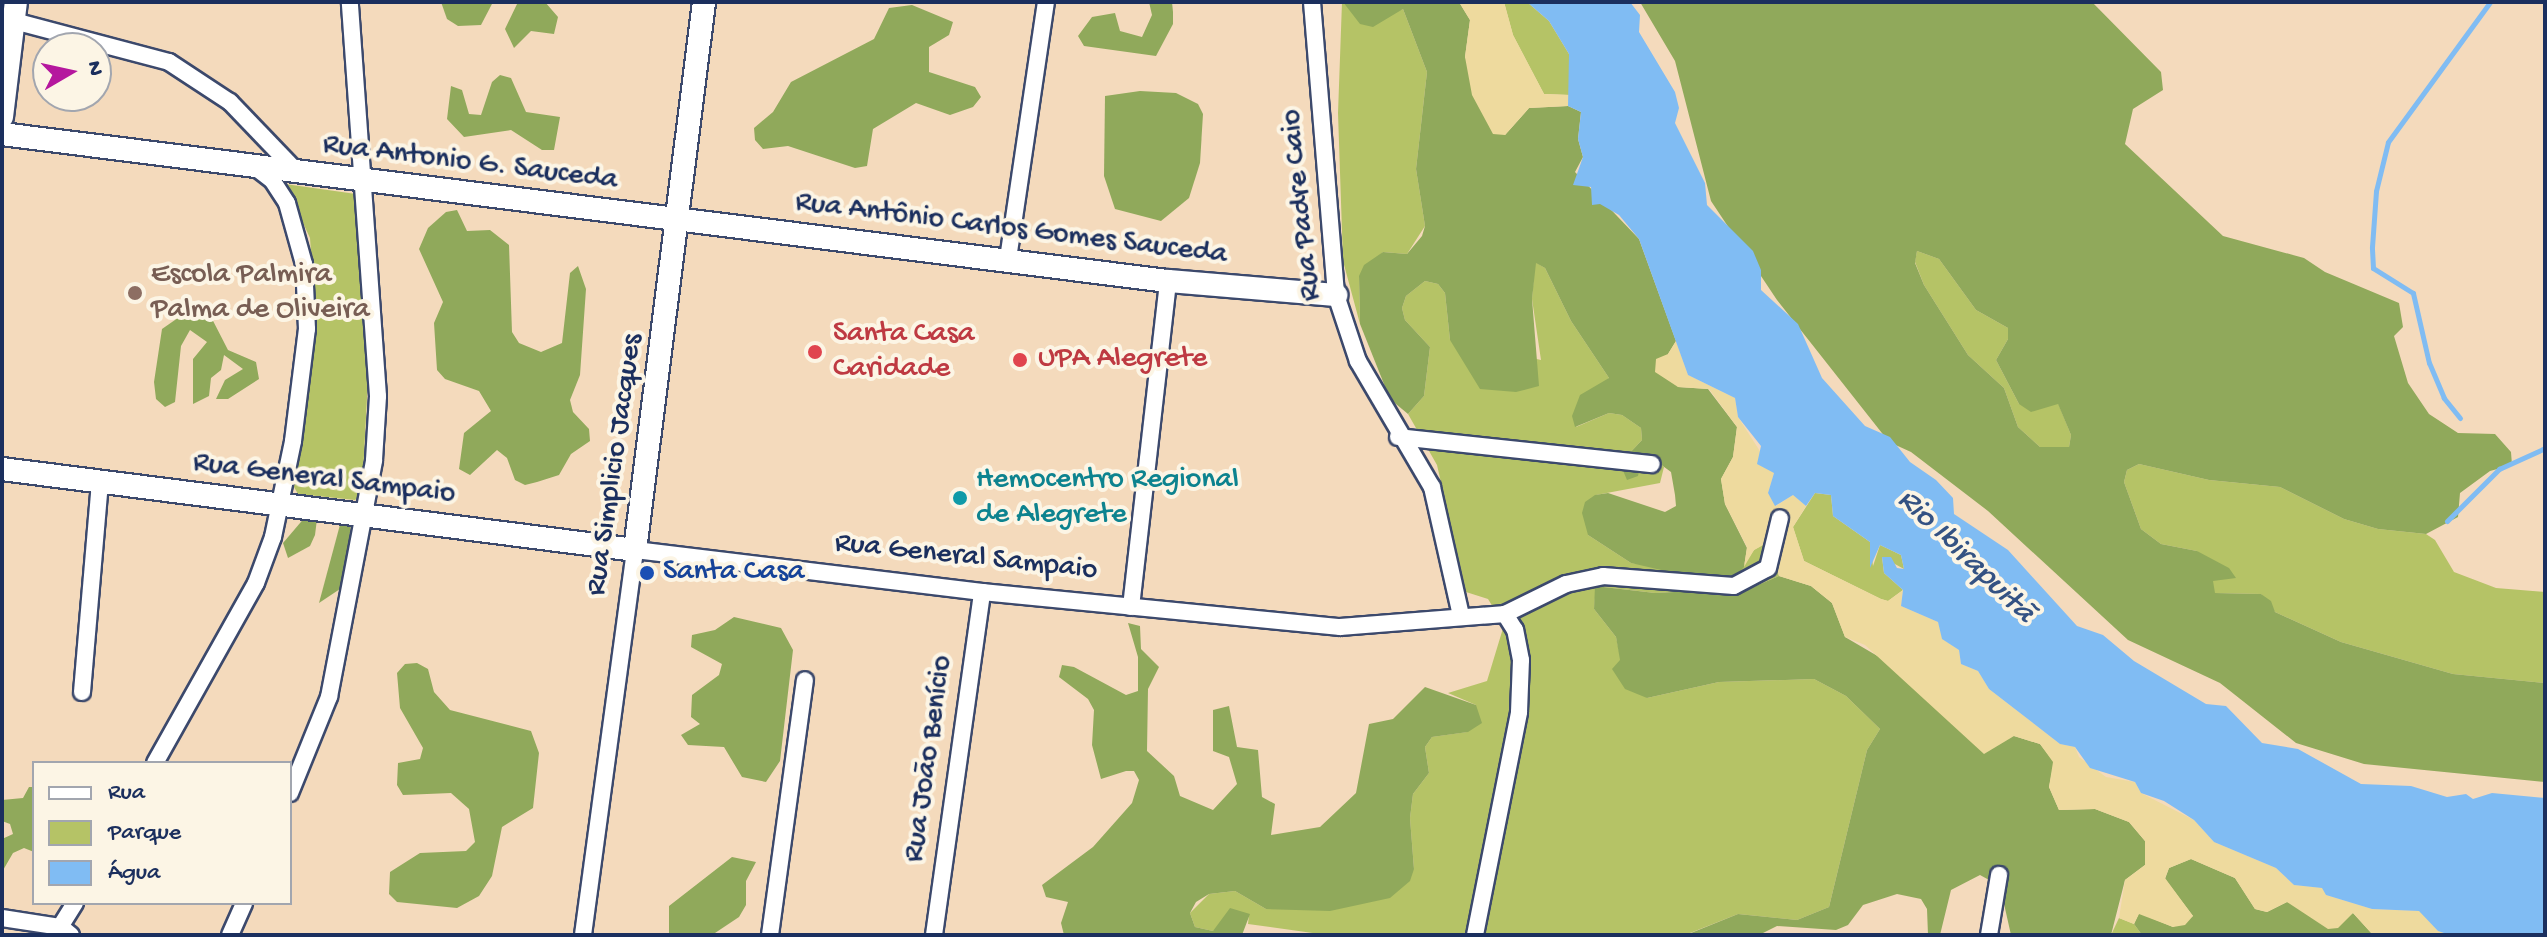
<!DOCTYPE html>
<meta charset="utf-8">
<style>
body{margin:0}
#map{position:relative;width:2547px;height:937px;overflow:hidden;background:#f4dabc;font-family:"Gochi Hand",sans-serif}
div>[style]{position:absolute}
.green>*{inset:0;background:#b5c366}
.forest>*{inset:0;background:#90a95b}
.sand>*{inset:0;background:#eeda9e}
.water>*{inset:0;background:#80bcf3}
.stream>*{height:5px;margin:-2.5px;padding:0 2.5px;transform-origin:2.5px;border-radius:2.5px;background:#80bcf3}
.roads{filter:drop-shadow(2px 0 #3c496c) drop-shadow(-2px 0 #3c496c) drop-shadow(0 2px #3c496c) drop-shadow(0 -2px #3c496c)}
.minor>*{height:16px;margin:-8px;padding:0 8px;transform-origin:8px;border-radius:8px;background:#fff}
.tertiary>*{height:22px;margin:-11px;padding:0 11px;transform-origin:11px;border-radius:11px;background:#fff}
.dots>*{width:22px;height:22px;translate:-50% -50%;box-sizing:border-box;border:4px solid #fcf5e5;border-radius:50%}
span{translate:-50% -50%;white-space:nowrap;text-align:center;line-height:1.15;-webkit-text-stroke:8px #fcf5e5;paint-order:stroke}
.street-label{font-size:30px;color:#1b2f5e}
.education-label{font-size:30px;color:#785e54}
.left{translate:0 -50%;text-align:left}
.health-label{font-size:30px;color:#be3a42}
.culture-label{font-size:30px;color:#0d838f}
.transit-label{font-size:30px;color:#164399}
.water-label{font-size:32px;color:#345283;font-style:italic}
.frame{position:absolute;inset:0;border:4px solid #1b2f5e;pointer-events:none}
.legend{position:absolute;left:32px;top:761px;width:260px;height:144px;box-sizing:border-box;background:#fcf5e5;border:2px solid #a2a6af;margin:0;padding:10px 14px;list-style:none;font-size:24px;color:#1b2f5e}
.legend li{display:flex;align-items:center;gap:16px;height:40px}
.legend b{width:40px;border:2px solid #a2a6af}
.north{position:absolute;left:32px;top:32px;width:80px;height:80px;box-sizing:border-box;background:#fcf5e5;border:2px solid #a2a6af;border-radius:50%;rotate:81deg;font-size:22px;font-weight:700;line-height:32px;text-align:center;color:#1b2f5e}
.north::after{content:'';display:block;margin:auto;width:28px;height:36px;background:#b5179e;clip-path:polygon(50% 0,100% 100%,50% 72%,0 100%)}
</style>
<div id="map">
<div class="green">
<i style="clip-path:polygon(1342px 2px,1387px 15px,1403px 9px,1427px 72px,1416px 169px,1425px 226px,1407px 254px,1383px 252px,1359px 277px,1360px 324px,1343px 261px,1338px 113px)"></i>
<i style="clip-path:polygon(1504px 2px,1527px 2px,1549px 21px,1569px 54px,1570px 95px,1544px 94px,1513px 35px)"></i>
<i style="clip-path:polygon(285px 184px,356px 194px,370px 341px,362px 493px,355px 500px,298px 494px,294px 487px,314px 294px,310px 238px)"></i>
<i style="clip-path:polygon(1917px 251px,1939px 259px,1976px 310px,2008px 328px,2008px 339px,1996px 360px,2019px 404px,2058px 403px,2071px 435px,2069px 447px,2040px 447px,2018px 427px,2004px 388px,1968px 355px,1924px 285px,1915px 262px)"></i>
<i style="clip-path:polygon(1535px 262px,1545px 268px,1571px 321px,1609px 378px,1576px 427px,1609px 413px,1622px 415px,1641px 428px,1642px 440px,1626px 457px,1641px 463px,1652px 457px,1664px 467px,1660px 483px,1596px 495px,1588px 535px,1631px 563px,1736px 576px,1754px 550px,1769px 541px,1779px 576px,1751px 588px,1655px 593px,1596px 586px,1594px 609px,1616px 637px,1621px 660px,1647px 698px,1719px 682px,1814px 679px,1846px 696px,1880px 729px,1867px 750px,1829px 907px,1797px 920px,1738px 914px,1685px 935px,1327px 935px,1248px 924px,1249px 914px,1213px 931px,1195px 927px,1190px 913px,1209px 894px,1235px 891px,1266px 909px,1414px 869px,1410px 818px,1413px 794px,1429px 773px,1425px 747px,1432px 737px,1467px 732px,1476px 705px,1448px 693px,1487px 681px,1504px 625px,1488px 599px,1466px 592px,1437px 465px,1408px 414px,1424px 396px,1430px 347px,1405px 320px,1402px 308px,1406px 296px,1425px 281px,1438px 284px,1445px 293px,1450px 340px,1541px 360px,1532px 299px)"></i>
<i style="clip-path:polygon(2139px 464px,2209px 480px,2280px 487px,2344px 519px,2378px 529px,2426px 534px,2435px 540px,2454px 572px,2496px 588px,2545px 592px,2545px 683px,2453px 674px,2341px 642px,2275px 612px,2261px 594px,2214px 593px,2197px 551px,2161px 544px,2141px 529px,2124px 482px,2127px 470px)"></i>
<i style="clip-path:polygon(1815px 493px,1831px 495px,1833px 516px,1870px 542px,1873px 566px,1880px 545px,1901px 555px,1904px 569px,1882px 557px,1884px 573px,1903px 590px,1888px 601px,1881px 599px,1804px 561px,1793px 527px)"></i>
<i style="clip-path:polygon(2119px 918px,2134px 924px,2142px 935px,2111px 935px)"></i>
</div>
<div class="forest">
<i style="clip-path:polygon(441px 2px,493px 2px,481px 25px,458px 26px,447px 19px)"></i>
<i style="clip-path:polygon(518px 2px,545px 2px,558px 17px,554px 34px,531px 31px,514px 48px,505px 29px)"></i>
<i style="clip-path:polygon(1149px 2px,1172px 2px,1173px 12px,1173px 24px,1156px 56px,1084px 46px,1078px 36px,1092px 17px,1115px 13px,1120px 31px,1142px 37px,1152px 15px)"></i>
<i style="clip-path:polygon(1343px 2px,1459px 2px,1470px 20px,1465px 57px,1505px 135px,1529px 108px,1568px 106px,1581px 112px,1578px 139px,1583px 157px,1575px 172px,1639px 239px,1676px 341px,1668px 354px,1678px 387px,1708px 389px,1737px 427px,1733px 457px,1721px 479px,1725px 504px,1747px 548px,1744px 567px,1736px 576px,1713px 582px,1631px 563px,1588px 535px,1582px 513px,1585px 502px,1595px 495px,1608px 493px,1665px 512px,1676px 506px,1675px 495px,1671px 472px,1652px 458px,1641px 463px,1638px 476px,1627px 480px,1622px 468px,1626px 457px,1642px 440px,1641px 428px,1622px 415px,1609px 413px,1575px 427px,1572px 416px,1580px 395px,1609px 378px,1571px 321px,1545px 268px,1536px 263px,1532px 299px,1539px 386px,1516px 392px,1480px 389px,1450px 340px,1445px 293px,1438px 284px,1425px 281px,1406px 296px,1402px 308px,1405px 320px,1430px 347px,1424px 396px,1408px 414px,1390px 399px,1360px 324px,1359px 276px,1364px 265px,1383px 252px,1407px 254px,1422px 236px,1425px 226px,1416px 169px,1427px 72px,1403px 9px,1373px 27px,1360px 24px)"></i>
<i style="clip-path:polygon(evenodd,1640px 2px,2092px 2px,2161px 72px,2163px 90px,2133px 109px,2125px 144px,2223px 236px,2304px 258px,2325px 272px,2399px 303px,2403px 327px,2394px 336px,2408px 383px,2429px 414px,2458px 433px,2495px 434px,2511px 452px,2512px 465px,2490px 471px,2460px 493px,2458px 517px,2426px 534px,2378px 529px,2344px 519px,2280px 487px,2209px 480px,2139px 464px,2127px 470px,2124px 482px,2141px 529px,2161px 544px,2197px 551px,2229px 568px,2236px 578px,2213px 581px,2215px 593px,2261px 594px,2271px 601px,2275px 612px,2341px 642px,2453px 674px,2545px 683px,2545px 782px,2364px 764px,2296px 743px,2220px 683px,2128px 640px,1988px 511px,1911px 452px,1889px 442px,1777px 300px,1711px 201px,1675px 61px,1640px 2px,1917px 251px,1939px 259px,1976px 310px,2008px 328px,2008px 339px,1996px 360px,2019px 404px,2031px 412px,2058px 404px,2071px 435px,2069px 447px,2040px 447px,2018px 427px,2004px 388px,1968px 355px,1924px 285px,1915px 263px,1917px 251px)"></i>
<i style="clip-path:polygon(912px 5px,953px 22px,949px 35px,929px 47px,929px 72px,975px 87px,981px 97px,973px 107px,950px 115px,916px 103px,873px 129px,867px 166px,855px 168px,788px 146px,763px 149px,755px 140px,754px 128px,773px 112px,791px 82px,874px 39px,889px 8px)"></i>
<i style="clip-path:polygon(500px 75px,511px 78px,526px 112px,560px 117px,554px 150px,542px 150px,511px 130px,464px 137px,447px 119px,451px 86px,462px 90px,469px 114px,481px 115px,492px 82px)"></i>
<i style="clip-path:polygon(1140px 91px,1176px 93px,1198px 104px,1203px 114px,1200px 163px,1189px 198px,1161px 221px,1115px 209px,1104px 176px,1105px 96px)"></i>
<i style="clip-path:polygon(457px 210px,467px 231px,490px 230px,509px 245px,512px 332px,519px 343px,541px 352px,562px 343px,570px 273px,578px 266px,586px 289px,580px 375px,570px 400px,573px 412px,589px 429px,590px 441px,571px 454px,559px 475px,537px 482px,525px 485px,515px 480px,507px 458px,497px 450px,470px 475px,459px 469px,464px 433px,491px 411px,479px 391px,445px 379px,437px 370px,434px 323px,443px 302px,419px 249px,428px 228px,446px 212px)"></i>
<i style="clip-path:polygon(185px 313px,209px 313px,228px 350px,256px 362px,259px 379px,228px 399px,216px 399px,225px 380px,243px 369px,224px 355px,221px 370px,211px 378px,209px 396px,193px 404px,193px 359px,207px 342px,190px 330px,181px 346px,175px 402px,165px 407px,156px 399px,154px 382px,162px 329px)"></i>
<i style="clip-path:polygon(306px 516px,317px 519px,315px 535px,310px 546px,288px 558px,283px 543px)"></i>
<i style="clip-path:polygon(341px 521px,351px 525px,343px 587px,319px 603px)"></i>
<i style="clip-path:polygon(1779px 576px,1811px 586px,1832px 603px,1845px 637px,2014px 736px,2040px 744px,2054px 762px,2049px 787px,2059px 810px,2095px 809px,2129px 822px,2145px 841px,2145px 865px,2125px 880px,2111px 935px,2011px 935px,2000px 886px,1980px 875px,1951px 890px,1940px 935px,1928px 935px,1927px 909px,1921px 899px,1897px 894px,1863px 905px,1848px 925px,1836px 930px,1777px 926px,1759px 935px,1686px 935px,1738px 914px,1797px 920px,1829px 907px,1867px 750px,1880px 729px,1846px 696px,1814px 679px,1719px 682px,1647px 698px,1625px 689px,1612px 669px,1620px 660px,1616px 637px,1594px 609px,1595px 586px,1655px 593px,1751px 588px)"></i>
<i style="clip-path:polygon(734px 617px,781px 628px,793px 650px,780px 761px,766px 782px,742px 777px,724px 747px,688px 745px,681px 735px,700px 724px,691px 717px,692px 695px,719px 675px,722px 664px,691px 647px,692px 635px,715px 630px)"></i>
<i style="clip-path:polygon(1128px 623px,1140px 626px,1141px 649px,1159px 667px,1148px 689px,1147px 751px,1174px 776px,1180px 796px,1213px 810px,1237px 784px,1229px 757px,1213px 751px,1213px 710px,1229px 706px,1237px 747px,1258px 750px,1262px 797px,1275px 804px,1271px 835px,1320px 827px,1356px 793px,1369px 724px,1393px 719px,1425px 687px,1476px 705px,1482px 723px,1468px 732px,1432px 737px,1425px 747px,1429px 773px,1413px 794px,1410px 818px,1414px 869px,1410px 881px,1390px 898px,1330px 911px,1266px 909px,1235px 891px,1209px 894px,1196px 902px,1190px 913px,1195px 927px,1213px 931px,1230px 908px,1250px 914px,1242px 935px,1064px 935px,1061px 923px,1068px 902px,1046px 897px,1042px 885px,1093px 847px,1132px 803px,1139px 780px,1134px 771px,1126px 771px,1101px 779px,1092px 745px,1094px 710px,1088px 699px,1059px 677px,1062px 665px,1074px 667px,1126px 695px,1138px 691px,1138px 657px)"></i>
<i style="clip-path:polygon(417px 663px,428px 669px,434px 692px,450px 710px,531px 731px,539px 753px,533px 808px,502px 827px,492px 876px,479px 896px,457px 908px,397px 902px,389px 894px,390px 872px,420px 853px,466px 851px,475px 842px,469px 809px,451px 793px,403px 795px,397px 785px,398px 763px,420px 759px,423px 748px,400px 708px,397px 673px,405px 664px)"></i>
<i style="clip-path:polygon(29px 787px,34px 787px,34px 852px,24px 848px,13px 853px,2px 872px,2px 839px,13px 834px,10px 824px,2px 821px,2px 800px,23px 798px)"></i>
<i style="clip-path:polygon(732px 857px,756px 862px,746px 881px,746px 905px,739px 917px,712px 935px,669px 935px,669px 906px)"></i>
<i style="clip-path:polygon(2191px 859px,2235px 878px,2255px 909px,2267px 912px,2287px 902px,2343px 918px,2353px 913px,2373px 935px,2142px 935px,2134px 924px,2139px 913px,2173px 927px,2193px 916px,2165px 879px,2169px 868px)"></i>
</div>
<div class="sand">
<i style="clip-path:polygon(1459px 2px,1504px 2px,1513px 35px,1544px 94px,1570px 95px,1568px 106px,1529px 108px,1505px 135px,1493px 134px,1472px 95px,1465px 57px,1470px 20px)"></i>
<i style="clip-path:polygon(1676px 341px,1688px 375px,1735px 398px,1738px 417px,1774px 473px,1768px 493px,1776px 506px,1793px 495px,1806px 506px,1793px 527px,1804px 561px,1881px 599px,1888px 601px,1903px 590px,1901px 606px,1938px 622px,1943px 639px,1959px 650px,1961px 664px,1978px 671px,1989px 689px,2060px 744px,2075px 747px,2079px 757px,2106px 777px,2135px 782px,2141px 793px,2194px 820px,2214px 842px,2276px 868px,2294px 885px,2323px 888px,2326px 895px,2372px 909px,2420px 911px,2438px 931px,2450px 935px,2373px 935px,2353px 913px,2338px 928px,2328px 929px,2287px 902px,2267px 912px,2255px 909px,2235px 878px,2191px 859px,2169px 868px,2165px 878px,2193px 916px,2185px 925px,2173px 927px,2139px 914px,2134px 924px,2119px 918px,2125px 880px,2145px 865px,2145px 841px,2129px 822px,2095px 809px,2059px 810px,2049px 787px,2053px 762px,2040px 744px,2014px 736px,1984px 754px,1865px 645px,1845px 637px,1832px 603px,1811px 586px,1779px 576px,1769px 542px,1754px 550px,1744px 567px,1747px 547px,1725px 504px,1721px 479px,1733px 457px,1737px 427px,1709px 389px,1678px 387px,1655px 372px,1656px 359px,1668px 354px)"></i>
</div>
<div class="water">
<i style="clip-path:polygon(1527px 2px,1630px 2px,1640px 15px,1639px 32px,1675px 92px,1679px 108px,1675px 123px,1705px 183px,1707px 205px,1753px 251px,1761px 270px,1761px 290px,1798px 324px,1822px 378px,1865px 426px,1890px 437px,1910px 462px,1936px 480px,1953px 498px,1954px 514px,2008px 550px,2077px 626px,2103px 635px,2134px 661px,2206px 704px,2226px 706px,2262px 743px,2298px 749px,2361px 784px,2411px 786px,2447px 797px,2466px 794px,2473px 799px,2492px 793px,2545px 798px,2545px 934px,2450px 935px,2438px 931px,2419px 911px,2372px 909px,2326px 895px,2322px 888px,2294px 885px,2276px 868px,2214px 842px,2194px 820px,2164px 801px,2141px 793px,2135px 782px,2090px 768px,2075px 747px,2060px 744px,1989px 689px,1978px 671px,1961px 664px,1959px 650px,1942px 639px,1938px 622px,1901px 606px,1903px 590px,1884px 573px,1882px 557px,1891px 557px,1897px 568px,1904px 569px,1901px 555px,1880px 545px,1870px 568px,1870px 542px,1833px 516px,1831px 495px,1815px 493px,1806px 506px,1793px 495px,1775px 506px,1768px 493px,1774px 473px,1757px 464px,1761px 446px,1738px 417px,1735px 398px,1688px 375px,1639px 239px,1619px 215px,1600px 204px,1592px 205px,1591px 187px,1573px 185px,1583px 157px,1578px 139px,1581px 112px,1568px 106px,1569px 54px,1549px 21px)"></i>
</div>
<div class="stream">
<i style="left:2460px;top:418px;width:26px;rotate:-129deg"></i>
<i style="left:2444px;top:398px;width:38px;rotate:-113deg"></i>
<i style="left:2429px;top:363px;width:72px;rotate:-102.9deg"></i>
<i style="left:2413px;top:293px;width:47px;rotate:-148deg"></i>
<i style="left:2373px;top:268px;width:21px;rotate:-93deg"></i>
<i style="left:2372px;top:247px;width:56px;rotate:-85.9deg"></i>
<i style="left:2376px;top:191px;width:50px;rotate:-76.2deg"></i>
<i style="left:2388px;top:142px;width:173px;rotate:-53.9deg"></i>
<i style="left:2447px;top:521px;width:74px;rotate:-45deg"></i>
<i style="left:2499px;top:469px;width:51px;rotate:-24.5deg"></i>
</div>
<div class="roads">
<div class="minor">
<i style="left:1312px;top:2px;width:294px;rotate:85.3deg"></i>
<i style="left:1336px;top:295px;width:70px;rotate:71.6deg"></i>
<i style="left:1358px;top:361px;width:146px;rotate:59.6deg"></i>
<i style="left:1432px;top:487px;width:132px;rotate:77.3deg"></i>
<i style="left:14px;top:21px;width:160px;rotate:14.8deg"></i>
<i style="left:169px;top:62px;width:73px;rotate:33.3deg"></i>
<i style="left:230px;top:102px;width:98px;rotate:46.2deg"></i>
<i style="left:1008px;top:259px;width:260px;rotate:-81.6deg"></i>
<i style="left:1398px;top:437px;width:255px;rotate:6.1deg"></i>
<i style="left:1131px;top:607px;width:328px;rotate:-83.5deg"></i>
<i style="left:82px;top:692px;width:211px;rotate:-85.1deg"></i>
<i style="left:155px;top:763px;width:206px;rotate:-60.7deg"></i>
<i style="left:256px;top:583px;width:49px;rotate:-69.7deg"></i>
<i style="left:273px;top:537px;width:98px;rotate:-78.2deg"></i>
<i style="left:293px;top:441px;width:113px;rotate:-82.9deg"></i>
<i style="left:307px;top:329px;width:65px;rotate:-92.6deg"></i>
<i style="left:304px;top:264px;width:63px;rotate:-105.6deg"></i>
<i style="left:287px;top:203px;width:27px;rotate:-123deg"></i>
<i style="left:272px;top:180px;width:20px;rotate:-143deg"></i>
<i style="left:290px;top:793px;width:104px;rotate:-67.9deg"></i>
<i style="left:329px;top:697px;width:241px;rotate:-79.2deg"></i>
<i style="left:374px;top:460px;width:64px;rotate:-86.4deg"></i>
<i style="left:378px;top:396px;width:395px;rotate:-94.1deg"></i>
<i style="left:2px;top:918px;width:60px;rotate:8.7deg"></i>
<i style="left:61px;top:927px;width:13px;rotate:39deg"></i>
<i style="left:55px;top:935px;width:38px;rotate:-58deg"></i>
<i style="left:230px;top:935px;width:35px;rotate:-66deg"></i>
<i style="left:583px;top:935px;width:388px;rotate:-82.3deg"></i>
<i style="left:635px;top:550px;width:350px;rotate:6.9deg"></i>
<i style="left:982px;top:592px;width:360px;rotate:5.6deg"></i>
<i style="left:1340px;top:627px;width:166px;rotate:-4.5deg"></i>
<i style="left:1505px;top:614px;width:68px;rotate:-26.2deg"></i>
<i style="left:1566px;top:584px;width:38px;rotate:-12deg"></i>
<i style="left:1603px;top:576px;width:131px;rotate:4.4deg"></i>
<i style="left:1734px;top:586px;width:38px;rotate:-28deg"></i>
<i style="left:1768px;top:568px;width:51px;rotate:-76.5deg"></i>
<i style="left:770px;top:935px;width:257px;rotate:-82.2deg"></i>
<i style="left:934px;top:935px;width:346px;rotate:-82deg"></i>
<i style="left:1475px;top:935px;width:227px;rotate:-78.8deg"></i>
<i style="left:1519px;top:712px;width:52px;rotate:-87.8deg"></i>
<i style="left:1521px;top:660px;width:31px;rotate:-101deg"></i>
<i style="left:1515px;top:630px;width:19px;rotate:-122deg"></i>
<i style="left:1989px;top:935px;width:61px;rotate:-80.5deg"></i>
</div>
<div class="tertiary">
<i style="left:2px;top:117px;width:116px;rotate:-83.1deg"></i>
<i style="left:2px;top:134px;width:1175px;rotate:7.19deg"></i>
<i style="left:1168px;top:281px;width:169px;rotate:4.8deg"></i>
<i style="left:2px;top:469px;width:638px;rotate:7.29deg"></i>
<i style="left:635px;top:550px;width:552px;rotate:-82.82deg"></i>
</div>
</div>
<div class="dots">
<i style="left:135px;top:293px;background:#8d6e63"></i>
<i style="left:815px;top:352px;background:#e0444e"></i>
<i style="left:1020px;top:360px;background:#e0444e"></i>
<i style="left:960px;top:498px;background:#0f9aa8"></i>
<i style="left:647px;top:573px;background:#1a4fb4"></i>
</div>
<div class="street-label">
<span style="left:470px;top:164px;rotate:7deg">Rua Antonio G. Sauceda</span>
<span style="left:1303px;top:205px;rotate:-96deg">Rua Padre Caio</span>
<span style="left:1011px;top:230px;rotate:7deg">Rua Antônio Carlos Gomes Sauceda</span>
<span style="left:616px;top:465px;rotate:-82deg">Rua Simplicio Jacques</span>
<span style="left:324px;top:480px;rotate:7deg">Rua General Sampaio</span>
<span style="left:966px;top:558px;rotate:6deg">Rua General Sampaio</span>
<span style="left:930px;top:759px;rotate:-82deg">Rua João Benício</span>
</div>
<div class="education-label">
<span class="left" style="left:151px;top:293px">Escola Palmira<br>Palma de Oliveira</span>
</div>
<div class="health-label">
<span class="left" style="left:833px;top:352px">Santa Casa<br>Caridade</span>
<span class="left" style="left:1038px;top:360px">UPA Alegrete</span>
</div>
<div class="culture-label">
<span class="left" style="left:976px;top:498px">Hemocentro Regional<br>de Alegrete</span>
</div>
<div class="transit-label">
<span class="left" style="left:663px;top:573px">Santa Casa</span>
</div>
<div class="water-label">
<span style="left:1965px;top:557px;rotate:44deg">Rio Ibirapuitã</span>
</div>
<div class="frame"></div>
<ul class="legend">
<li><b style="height:10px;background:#fff"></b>Rua</li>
<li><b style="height:22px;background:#b5c366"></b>Parque</li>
<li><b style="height:22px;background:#80bcf3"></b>Água</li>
</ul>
<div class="north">N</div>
</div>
